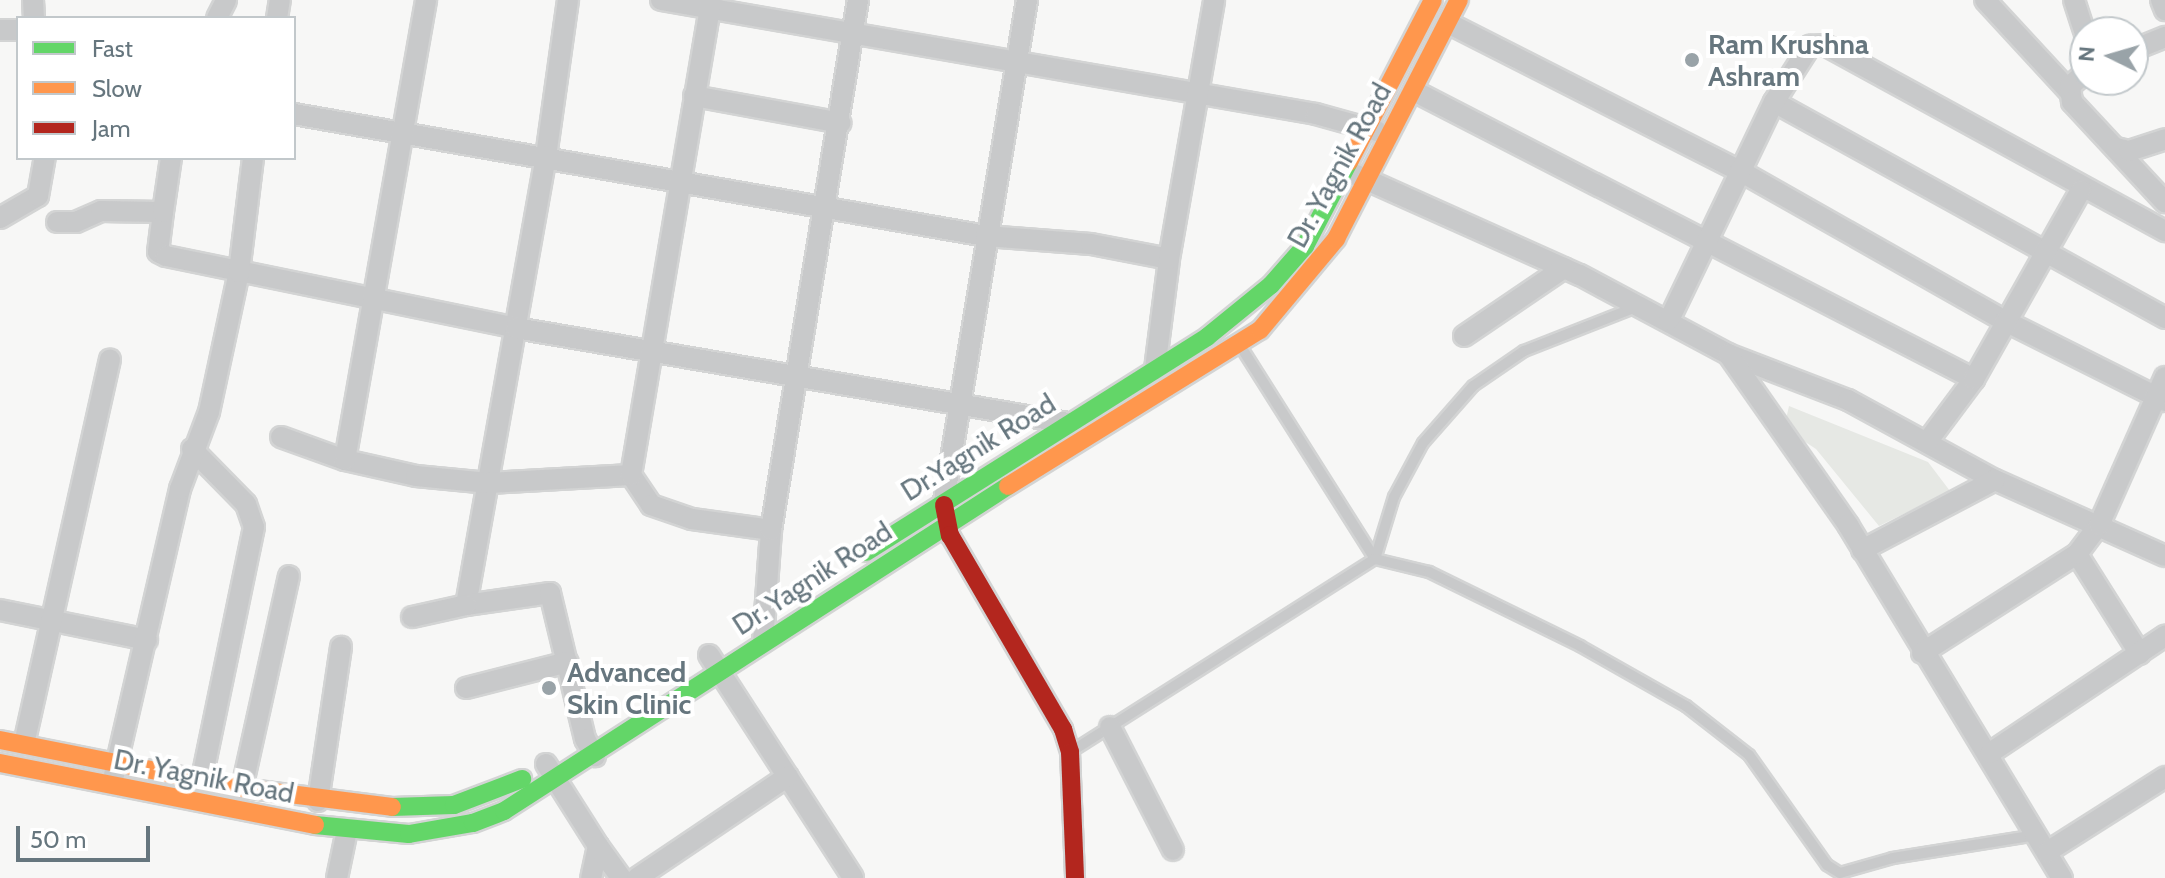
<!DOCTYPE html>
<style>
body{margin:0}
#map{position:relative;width:2165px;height:878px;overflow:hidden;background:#f7f7f6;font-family:Cabin,sans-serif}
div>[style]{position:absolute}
.green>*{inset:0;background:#e6e8e4}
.roads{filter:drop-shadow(2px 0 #d3d4d4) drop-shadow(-2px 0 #d3d4d4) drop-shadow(0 2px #d3d4d4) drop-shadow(0 -2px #d3d4d4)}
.lane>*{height:10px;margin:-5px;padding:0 5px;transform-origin:5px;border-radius:5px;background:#c8c9ca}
.street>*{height:20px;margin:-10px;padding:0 10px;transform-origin:10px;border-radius:10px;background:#c8c9ca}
.fast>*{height:18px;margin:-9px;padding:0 9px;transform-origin:9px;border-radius:9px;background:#63d668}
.slow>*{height:18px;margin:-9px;padding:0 9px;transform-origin:9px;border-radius:9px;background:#ff974d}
.jam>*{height:18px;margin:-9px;padding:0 9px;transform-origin:9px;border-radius:9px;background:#b3261e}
.dots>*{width:22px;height:22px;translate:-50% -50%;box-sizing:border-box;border:4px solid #fff;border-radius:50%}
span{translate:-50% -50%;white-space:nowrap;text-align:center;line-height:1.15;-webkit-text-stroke:8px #fff;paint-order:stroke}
.poi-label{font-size:28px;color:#66767e;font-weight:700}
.left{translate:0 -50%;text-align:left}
.street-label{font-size:28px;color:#66767e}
.legend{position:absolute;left:16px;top:16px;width:280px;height:144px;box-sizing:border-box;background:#fff;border:2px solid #c2c8cb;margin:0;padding:10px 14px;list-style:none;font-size:24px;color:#66767e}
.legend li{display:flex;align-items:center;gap:16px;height:40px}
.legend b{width:40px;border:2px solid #c2c8cb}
.north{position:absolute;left:2069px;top:16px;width:80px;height:80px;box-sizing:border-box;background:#fff;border:2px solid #c2c8cb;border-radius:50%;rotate:275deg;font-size:22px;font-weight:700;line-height:32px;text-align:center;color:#66767e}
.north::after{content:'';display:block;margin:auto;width:28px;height:36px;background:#99a3a8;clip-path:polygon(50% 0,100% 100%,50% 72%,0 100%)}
.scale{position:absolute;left:16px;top:826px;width:134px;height:36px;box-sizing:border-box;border:4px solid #66767e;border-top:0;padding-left:10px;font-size:24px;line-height:28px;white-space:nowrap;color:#66767e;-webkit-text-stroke:6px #fff;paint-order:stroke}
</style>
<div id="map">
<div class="green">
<i style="clip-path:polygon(1789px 406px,1928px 462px,1950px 491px,1879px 526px,1816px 449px,1784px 428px)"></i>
</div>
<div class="roads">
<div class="lane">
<i style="left:1241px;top:347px;width:251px;rotate:57.7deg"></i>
<i style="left:1375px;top:559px;width:65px;rotate:-73deg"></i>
<i style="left:1394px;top:497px;width:61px;rotate:-61.8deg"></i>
<i style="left:1423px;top:443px;width:76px;rotate:-48.7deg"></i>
<i style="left:1473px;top:386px;width:62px;rotate:-34.5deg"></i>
<i style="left:1524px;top:351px;width:120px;rotate:-21.4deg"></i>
<i style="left:1072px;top:751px;width:359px;rotate:-32.4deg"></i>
<i style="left:1375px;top:559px;width:56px;rotate:13.5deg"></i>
<i style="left:1429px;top:572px;width:168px;rotate:26.1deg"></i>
<i style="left:1580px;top:646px;width:122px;rotate:29.5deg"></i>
<i style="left:1686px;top:706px;width:80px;rotate:37.9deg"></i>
<i style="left:1749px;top:755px;width:135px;rotate:54.7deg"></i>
<i style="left:1827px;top:865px;width:15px;rotate:32deg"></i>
<i style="left:1840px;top:873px;width:55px;rotate:-15.8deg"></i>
<i style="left:1893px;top:858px;width:145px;rotate:-9.1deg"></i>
</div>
<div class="street">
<i style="left:33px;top:0;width:18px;rotate:87deg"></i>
<i style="left:568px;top:0;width:158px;rotate:98deg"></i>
<i style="left:546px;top:156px;width:456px;rotate:100.1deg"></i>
<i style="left:466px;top:605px;width:85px;rotate:-8.1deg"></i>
<i style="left:550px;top:593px;width:150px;rotate:76.5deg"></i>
<i style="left:585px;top:739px;width:20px;rotate:60deg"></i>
<i style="left:661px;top:0;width:665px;rotate:9.87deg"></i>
<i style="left:1316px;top:114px;width:63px;rotate:15.6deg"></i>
<i style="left:1985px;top:0;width:124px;rotate:47.3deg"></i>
<i style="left:2074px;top:0;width:36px;rotate:72deg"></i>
<i style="left:2161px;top:0;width:11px;rotate:68deg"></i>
<i style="left:217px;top:18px;width:20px;rotate:-63deg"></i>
<i style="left:277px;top:18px;width:18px;rotate:-81deg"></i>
<i style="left:1448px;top:23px;width:327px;rotate:26.9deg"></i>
<i style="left:1740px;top:171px;width:305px;rotate:29.5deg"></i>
<i style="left:2005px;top:321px;width:179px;rotate:26.6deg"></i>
<i style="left:0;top:30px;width:18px"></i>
<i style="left:2133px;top:50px;width:35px;rotate:-22deg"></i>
<i style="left:2085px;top:73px;width:20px;rotate:139deg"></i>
<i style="left:2070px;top:86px;width:16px;rotate:83deg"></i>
<i style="left:2072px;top:102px;width:137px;rotate:47.1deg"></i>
<i style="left:1414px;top:91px;width:630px;rotate:27.22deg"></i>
<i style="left:694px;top:96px;width:149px;rotate:10.4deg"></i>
<i style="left:1774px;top:102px;width:447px;rotate:28.9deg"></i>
<i style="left:294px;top:114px;width:703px;rotate:10deg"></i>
<i style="left:986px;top:236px;width:105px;rotate:4.4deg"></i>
<i style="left:1091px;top:244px;width:79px;rotate:10.9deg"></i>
<i style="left:2116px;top:148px;width:13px;rotate:13deg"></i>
<i style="left:2129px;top:151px;width:38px;rotate:-18deg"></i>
<i style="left:1356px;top:175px;width:245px;rotate:24.1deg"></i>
<i style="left:1580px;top:275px;width:168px;rotate:28.1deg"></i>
<i style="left:1728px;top:354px;width:129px;rotate:21deg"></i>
<i style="left:1848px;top:400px;width:167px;rotate:28.6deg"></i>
<i style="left:1995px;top:480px;width:186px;rotate:24.1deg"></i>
<i style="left:163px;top:212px;width:40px;rotate:97.1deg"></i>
<i style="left:158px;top:252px;width:9px;rotate:27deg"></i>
<i style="left:166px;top:256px;width:357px;rotate:11.6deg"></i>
<i style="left:516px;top:328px;width:560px;rotate:9.77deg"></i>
<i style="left:0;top:218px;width:44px;rotate:-30.1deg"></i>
<i style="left:38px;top:196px;width:39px;rotate:-80deg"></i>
<i style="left:57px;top:222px;width:19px"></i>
<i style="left:76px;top:222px;width:27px;rotate:-24deg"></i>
<i style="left:101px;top:211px;width:62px;rotate:0.9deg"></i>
<i style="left:163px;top:212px;width:55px;rotate:-81.6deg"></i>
<i style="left:1669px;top:320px;width:242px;rotate:-64.3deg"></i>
<i style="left:1774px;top:102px;width:67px;rotate:-57.3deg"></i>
<i style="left:1810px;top:46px;width:15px;rotate:-4deg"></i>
<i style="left:1825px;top:45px;width:388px;rotate:28.7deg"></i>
<i style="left:1464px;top:336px;width:121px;rotate:-34.2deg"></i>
<i style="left:1728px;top:354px;width:209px;rotate:54.9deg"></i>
<i style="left:1848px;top:525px;width:413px;rotate:58.8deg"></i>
<i style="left:1155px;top:369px;width:111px;rotate:-82.7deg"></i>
<i style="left:1169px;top:259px;width:263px;rotate:-80.1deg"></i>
<i style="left:281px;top:437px;width:68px;rotate:19.8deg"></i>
<i style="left:345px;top:460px;width:73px;rotate:12.7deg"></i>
<i style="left:416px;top:476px;width:73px;rotate:5.5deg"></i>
<i style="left:489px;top:483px;width:142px;rotate:-3.2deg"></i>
<i style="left:631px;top:475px;width:36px;rotate:56deg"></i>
<i style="left:651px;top:505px;width:43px;rotate:18.9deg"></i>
<i style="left:692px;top:519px;width:80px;rotate:7.9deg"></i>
<i style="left:1927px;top:442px;width:79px;rotate:-53.3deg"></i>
<i style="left:1974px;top:379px;width:217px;rotate:-60.5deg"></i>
<i style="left:192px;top:449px;width:77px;rotate:45.5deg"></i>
<i style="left:246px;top:504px;width:24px;rotate:71deg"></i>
<i style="left:254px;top:527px;width:257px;rotate:101.7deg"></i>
<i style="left:345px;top:460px;width:467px;rotate:-80deg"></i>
<i style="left:631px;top:475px;width:482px;rotate:-80.4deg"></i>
<i style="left:944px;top:501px;width:508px;rotate:-80.59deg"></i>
<i style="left:1862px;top:550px;width:150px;rotate:-27.8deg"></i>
<i style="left:2077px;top:554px;width:118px;rotate:57.8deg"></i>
<i style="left:0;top:610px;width:150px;rotate:11.5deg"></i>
<i style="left:412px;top:617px;width:55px;rotate:-12.5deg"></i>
<i style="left:763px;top:642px;width:112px;rotate:-85.9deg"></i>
<i style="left:771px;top:530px;width:537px;rotate:-80.68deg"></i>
<i style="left:1922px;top:653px;width:184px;rotate:-32.6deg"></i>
<i style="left:2077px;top:554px;width:36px;rotate:-53deg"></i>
<i style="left:2099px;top:525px;width:162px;rotate:-66deg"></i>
<i style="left:709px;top:655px;width:265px;rotate:57.1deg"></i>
<i style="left:466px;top:688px;width:105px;rotate:-14.3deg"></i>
<i style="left:1110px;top:727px;width:138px;rotate:62.9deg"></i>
<i style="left:24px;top:744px;width:394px;rotate:-77.4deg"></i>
<i style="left:1990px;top:753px;width:211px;rotate:-33.8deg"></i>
<i style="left:546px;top:764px;width:97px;rotate:57.6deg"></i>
<i style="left:598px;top:846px;width:33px;rotate:102deg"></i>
<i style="left:114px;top:775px;width:294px;rotate:-77deg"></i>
<i style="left:180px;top:489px;width:82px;rotate:-69.4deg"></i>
<i style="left:209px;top:412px;width:143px;rotate:-77.9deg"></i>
<i style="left:239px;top:272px;width:115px;rotate:-83deg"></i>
<i style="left:242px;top:788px;width:217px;rotate:-77.5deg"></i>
<i style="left:318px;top:801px;width:156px;rotate:-81.5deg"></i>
<i style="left:598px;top:846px;width:39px;rotate:54deg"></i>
<i style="left:2047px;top:852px;width:140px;rotate:-32.4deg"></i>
<i style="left:337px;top:878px;width:49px;rotate:-78.2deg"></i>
<i style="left:637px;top:878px;width:182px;rotate:-34deg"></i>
</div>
<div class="fast">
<i style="left:866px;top:552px;width:403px;rotate:-32.2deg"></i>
<i style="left:1207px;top:337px;width:82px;rotate:-39.1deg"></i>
<i style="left:1271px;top:285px;width:52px;rotate:-48.9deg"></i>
<i style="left:1305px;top:246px;width:95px;rotate:-62.4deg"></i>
<i style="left:392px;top:807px;width:62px;rotate:-1.8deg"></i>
<i style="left:454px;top:805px;width:73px;rotate:-20.9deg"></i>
<i style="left:315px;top:825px;width:94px;rotate:5.5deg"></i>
<i style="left:409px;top:834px;width:65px;rotate:-9.8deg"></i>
<i style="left:473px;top:823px;width:33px;rotate:-21deg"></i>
<i style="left:504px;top:811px;width:600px;rotate:-32.82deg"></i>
</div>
<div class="slow">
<i style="left:1349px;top:162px;width:182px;rotate:-62.6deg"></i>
<i style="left:1008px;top:486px;width:296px;rotate:-31.8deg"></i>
<i style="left:1260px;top:330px;width:119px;rotate:-50.1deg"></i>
<i style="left:1336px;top:239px;width:269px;rotate:-62.8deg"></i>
<i style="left:0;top:740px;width:247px;rotate:11.2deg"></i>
<i style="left:242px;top:788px;width:151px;rotate:7.2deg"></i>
<i style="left:0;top:763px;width:321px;rotate:11.1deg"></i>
</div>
<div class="jam">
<i style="left:944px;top:505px;width:31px;rotate:79deg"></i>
<i style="left:950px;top:535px;width:225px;rotate:59.8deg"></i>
<i style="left:1063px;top:729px;width:24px;rotate:73deg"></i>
<i style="left:1070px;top:752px;width:126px;rotate:87.7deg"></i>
</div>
</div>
<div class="dots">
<i style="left:1692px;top:60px;background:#99a3a8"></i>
<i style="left:549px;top:688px;background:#99a3a8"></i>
</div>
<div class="poi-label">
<span class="left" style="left:1708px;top:60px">Ram Krushna<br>Ashram</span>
<span class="left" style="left:567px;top:688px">Advanced<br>Skin Clinic</span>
</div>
<div class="street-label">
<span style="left:1339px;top:165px;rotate:-61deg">Dr. Yagnik Road</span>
<span style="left:978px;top:447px;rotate:-32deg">Dr.Yagnik Road</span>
<span style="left:812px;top:578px;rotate:-33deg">Dr. Yagnik Road</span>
<span style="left:204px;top:776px;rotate:11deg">Dr. Yagnik Road</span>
</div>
<ul class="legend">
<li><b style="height:10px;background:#63d668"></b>Fast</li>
<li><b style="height:10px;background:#ff974d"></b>Slow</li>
<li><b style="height:10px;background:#b3261e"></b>Jam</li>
</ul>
<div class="north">N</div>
<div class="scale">50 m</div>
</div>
